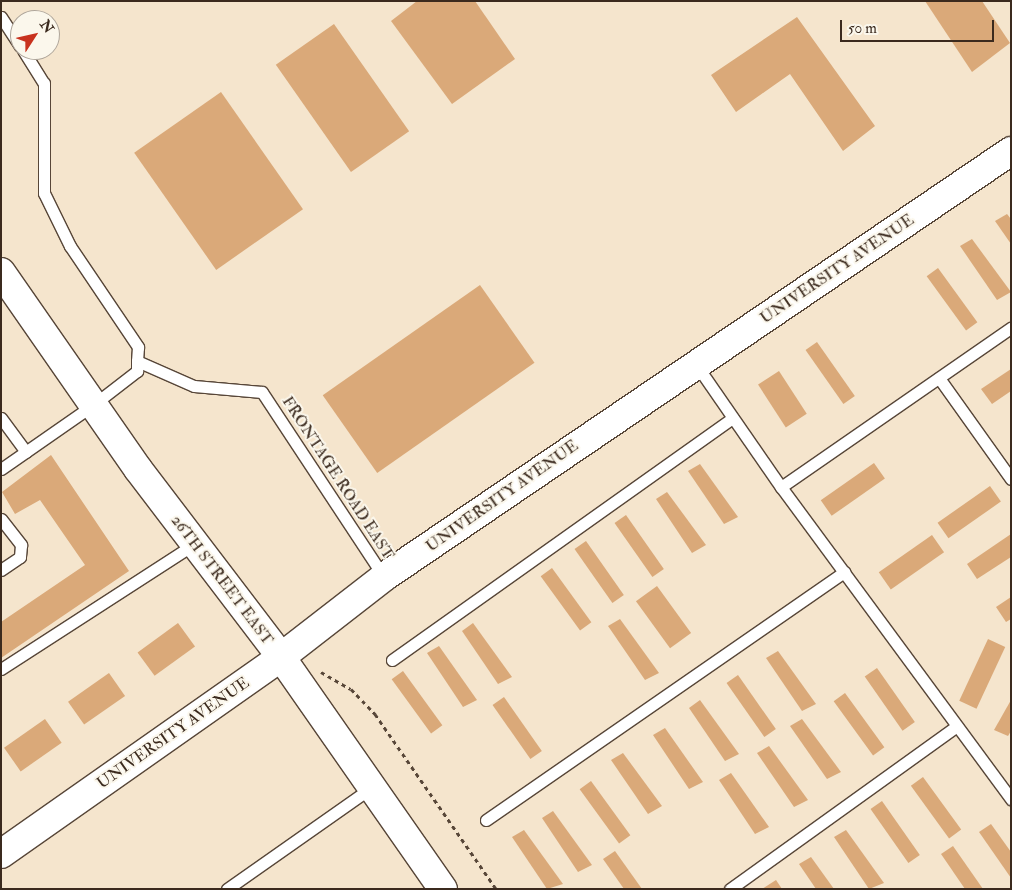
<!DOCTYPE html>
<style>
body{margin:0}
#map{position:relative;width:1012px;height:890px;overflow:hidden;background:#f5e5cd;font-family:"IM FELL Double Pica",serif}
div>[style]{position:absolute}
.building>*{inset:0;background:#daa979;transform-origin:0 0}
.path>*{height:3px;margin-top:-1.5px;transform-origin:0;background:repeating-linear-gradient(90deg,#574638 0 4px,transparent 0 8px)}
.roads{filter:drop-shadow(1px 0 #574638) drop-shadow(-1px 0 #574638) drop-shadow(0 1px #574638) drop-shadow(0 -1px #574638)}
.lane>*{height:11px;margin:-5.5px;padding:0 5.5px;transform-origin:5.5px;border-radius:5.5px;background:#fff}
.secondary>*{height:28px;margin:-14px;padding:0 14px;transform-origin:14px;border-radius:14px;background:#fff}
span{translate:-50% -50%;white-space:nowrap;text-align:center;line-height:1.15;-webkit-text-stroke:4px #fbf7ec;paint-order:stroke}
.street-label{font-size:16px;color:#3b2a1e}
.frame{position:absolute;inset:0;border:2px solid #3b2a1e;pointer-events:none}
.north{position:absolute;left:10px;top:10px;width:50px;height:50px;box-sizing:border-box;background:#fbf7ec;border:1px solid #aea59a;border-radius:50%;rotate:55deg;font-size:14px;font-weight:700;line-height:20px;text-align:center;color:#3b2a1e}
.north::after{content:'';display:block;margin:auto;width:18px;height:22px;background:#c8321e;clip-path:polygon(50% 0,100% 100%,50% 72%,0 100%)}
.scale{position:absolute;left:840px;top:20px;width:154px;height:22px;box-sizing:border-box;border:2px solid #3b2a1e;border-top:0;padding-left:6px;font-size:15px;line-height:18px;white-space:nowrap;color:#3b2a1e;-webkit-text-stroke:4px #fbf7ec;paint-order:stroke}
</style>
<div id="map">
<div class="building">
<i style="clip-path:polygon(417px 1px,475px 1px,515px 59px,452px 104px,391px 21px)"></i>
<i style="clip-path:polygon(925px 1px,982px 1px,1010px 43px,972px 72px)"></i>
<i style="clip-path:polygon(797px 17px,875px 126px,843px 151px,790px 74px,736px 112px,711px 75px)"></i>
<i style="left:334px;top:24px;width:131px;height:71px;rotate:55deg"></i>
<i style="left:221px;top:92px;width:143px;height:106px;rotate:55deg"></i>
<i style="clip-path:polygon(1007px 214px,1011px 219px,1011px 244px,995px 221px)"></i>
<i style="clip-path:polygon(972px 239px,1011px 292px,997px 300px,960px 246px)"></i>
<i style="left:938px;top:268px;width:67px;height:14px;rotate:54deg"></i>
<i style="left:480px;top:285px;width:95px;height:192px;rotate:55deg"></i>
<i style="left:817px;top:342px;width:66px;height:14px;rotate:55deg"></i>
<i style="clip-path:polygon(1011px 369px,1011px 391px,992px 404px,981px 389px)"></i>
<i style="left:779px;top:371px;width:51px;height:25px;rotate:57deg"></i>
<i style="clip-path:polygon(51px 455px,129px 571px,1px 658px,1px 622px,85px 565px,40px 500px,15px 514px,2px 492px)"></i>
<i style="left:874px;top:463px;width:19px;height:65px;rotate:55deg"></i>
<i style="clip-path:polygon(700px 464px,738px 517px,724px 524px,688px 471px)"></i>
<i style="left:990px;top:486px;width:19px;height:64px;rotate:55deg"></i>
<i style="clip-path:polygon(667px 492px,706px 545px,692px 553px,656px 499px)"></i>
<i style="left:626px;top:515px;width:66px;height:14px;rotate:55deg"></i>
<i style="clip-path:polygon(1011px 534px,1011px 557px,977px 579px,967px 564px)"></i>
<i style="left:932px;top:535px;width:21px;height:65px;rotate:55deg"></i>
<i style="left:586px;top:541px;width:66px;height:14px;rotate:55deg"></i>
<i style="left:552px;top:568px;width:67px;height:14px;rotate:54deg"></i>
<i style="left:657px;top:586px;width:58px;height:26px;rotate:54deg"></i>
<i style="clip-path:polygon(1011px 597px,1011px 619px,1006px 622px,996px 607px)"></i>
<i style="clip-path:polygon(620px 619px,659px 673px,645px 680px,608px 626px)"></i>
<i style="left:178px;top:623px;width:29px;height:50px;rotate:54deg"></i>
<i style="clip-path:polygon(473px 623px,512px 677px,498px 684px,462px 631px)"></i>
<i style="left:988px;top:639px;width:19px;height:68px;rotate:25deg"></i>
<i style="clip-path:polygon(439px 646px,477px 700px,463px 707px,427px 653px)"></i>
<i style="clip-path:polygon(778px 651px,816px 704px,802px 711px,766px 658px)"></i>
<i style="left:877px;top:668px;width:66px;height:15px;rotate:55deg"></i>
<i style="left:403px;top:671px;width:67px;height:14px;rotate:54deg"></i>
<i style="left:109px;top:673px;width:28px;height:50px;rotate:55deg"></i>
<i style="left:738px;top:675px;width:66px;height:14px;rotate:55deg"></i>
<i style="left:845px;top:693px;width:67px;height:14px;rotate:54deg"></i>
<i style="left:504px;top:697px;width:66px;height:14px;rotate:55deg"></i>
<i style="clip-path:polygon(700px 700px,739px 754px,725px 761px,689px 708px)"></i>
<i style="clip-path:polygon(1011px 700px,1011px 731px,1008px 736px,994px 730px)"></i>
<i style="left:45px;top:719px;width:29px;height:50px;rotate:55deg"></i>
<i style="clip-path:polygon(802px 719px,841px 772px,827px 779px,790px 726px)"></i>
<i style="clip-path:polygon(665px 728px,703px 782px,689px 789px,653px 735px)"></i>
<i style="clip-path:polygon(769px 746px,808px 800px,794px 807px,757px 753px)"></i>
<i style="clip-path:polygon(623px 753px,662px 806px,648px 814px,611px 760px)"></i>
<i style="clip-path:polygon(731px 773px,769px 827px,755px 834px,719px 780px)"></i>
<i style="left:923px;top:777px;width:65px;height:15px;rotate:54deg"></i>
<i style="left:591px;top:781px;width:67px;height:14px;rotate:54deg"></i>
<i style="left:882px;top:801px;width:66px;height:14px;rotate:55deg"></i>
<i style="clip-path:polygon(553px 811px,592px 865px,578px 872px,542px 818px)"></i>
<i style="clip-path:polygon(991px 824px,1011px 852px,1011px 878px,979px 832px)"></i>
<i style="clip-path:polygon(524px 830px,563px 884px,547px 889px,512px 837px)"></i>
<i style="clip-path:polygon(846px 830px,884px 883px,869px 889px,834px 837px)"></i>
<i style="clip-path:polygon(953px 846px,983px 889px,965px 889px,941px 854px)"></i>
<i style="clip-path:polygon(615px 851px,642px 889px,624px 889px,603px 859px)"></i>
<i style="clip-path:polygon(811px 857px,834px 889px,816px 889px,799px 864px)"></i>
<i style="clip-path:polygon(776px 880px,782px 889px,762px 889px)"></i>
</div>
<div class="path">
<i style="left:321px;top:672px;width:34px;rotate:30deg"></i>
<i style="left:351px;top:689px;width:35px;rotate:46deg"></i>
<i style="left:375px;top:714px;width:213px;rotate:55.3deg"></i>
</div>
<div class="roads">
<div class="lane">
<i style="left:1px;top:17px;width:35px;rotate:57deg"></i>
<i style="left:23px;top:50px;width:39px;rotate:58deg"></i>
<i style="left:44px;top:83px;width:110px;rotate:90deg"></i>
<i style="left:44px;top:193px;width:59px;rotate:63.9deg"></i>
<i style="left:70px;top:246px;width:122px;rotate:56deg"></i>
<i style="left:138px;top:347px;width:14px;rotate:94deg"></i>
<i style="left:137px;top:361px;width:62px;rotate:23.7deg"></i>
<i style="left:194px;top:386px;width:68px;rotate:5deg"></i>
<i style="left:262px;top:392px;width:222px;rotate:56.6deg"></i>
<i style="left:695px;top:363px;width:151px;rotate:55.3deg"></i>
<i style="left:781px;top:487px;width:388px;rotate:53.6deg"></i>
<i style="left:939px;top:378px;width:124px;rotate:54.5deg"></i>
<i style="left:1px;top:418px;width:42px;rotate:53.7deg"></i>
<i style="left:1px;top:469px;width:112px;rotate:-34.8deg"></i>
<i style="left:93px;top:405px;width:56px;rotate:-37.7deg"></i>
<i style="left:137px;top:371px;width:10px;rotate:-90deg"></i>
<i style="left:781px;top:487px;width:280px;rotate:-34.7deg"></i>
<i style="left:1px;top:519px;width:33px;rotate:52deg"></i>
<i style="left:21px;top:545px;width:12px;rotate:95deg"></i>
<i style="left:20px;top:557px;width:23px;rotate:146deg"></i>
<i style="left:392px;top:660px;width:418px;rotate:-35.4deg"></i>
<i style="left:1px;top:669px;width:230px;rotate:-32.9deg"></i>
<i style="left:486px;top:820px;width:436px;rotate:-34.7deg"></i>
<i style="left:227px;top:889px;width:177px;rotate:-35.1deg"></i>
<i style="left:730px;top:889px;width:279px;rotate:-35.7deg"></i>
</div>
<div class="secondary">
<i style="left:1px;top:272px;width:240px;rotate:55.2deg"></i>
<i style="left:138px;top:469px;width:236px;rotate:52.7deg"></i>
<i style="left:281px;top:657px;width:283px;rotate:55.1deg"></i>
<i style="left:1px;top:854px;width:342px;rotate:-35.1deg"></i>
<i style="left:281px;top:657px;width:130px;rotate:-37.8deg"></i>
<i style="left:384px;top:577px;width:758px;rotate:-34.19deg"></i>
</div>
</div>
<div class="street-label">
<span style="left:837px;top:269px;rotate:-34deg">UNIVERSITY AVENUE</span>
<span style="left:338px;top:478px;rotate:57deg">FRONTAGE ROAD EAST</span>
<span style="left:502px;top:496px;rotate:-35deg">UNIVERSITY AVENUE</span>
<span style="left:222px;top:580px;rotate:53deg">26TH STREET EAST</span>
<span style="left:173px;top:733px;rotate:-35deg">UNIVERSITY AVENUE</span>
</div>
<div class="frame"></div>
<div class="north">N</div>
<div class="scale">50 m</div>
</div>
